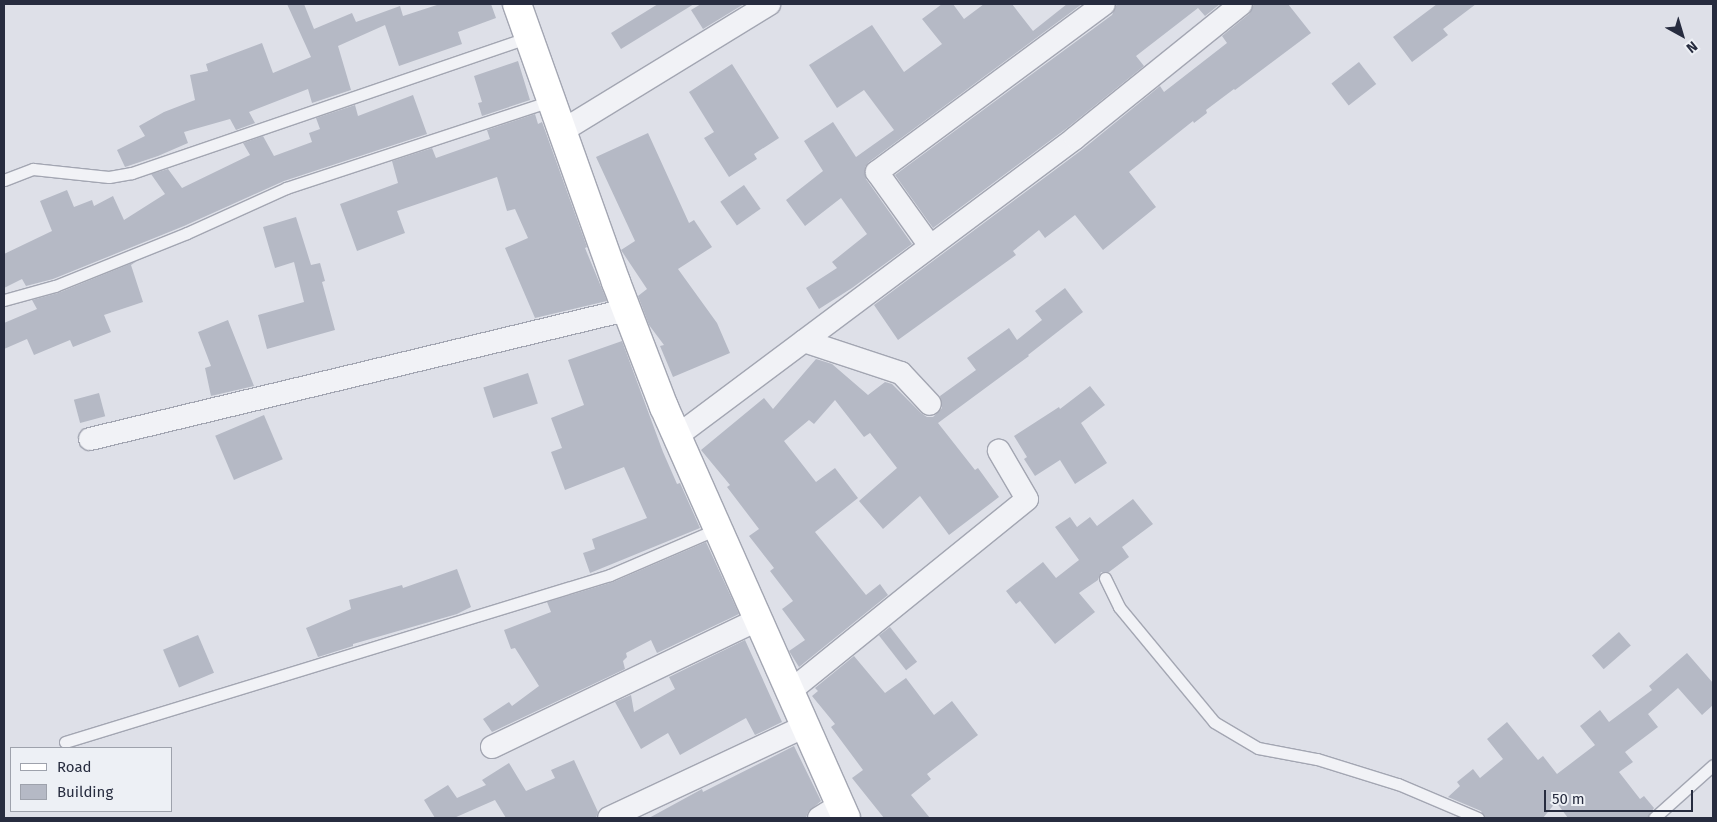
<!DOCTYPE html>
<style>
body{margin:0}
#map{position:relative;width:1717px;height:822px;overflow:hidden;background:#dee0e8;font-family:"Fira Sans",sans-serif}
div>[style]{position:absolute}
.building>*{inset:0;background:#b5b9c5;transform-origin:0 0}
.roads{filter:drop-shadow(1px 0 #a3a6b2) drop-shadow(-1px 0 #a3a6b2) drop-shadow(0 1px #a3a6b2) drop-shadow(0 -1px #a3a6b2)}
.lane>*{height:11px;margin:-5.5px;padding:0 5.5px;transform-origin:5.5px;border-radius:5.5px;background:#f1f2f6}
.street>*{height:22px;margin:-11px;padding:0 11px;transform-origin:11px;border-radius:11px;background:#f1f2f6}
.secondary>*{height:28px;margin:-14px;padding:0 14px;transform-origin:14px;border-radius:14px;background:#fff}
span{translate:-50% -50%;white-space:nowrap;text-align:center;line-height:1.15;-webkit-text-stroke:4px #edf0f5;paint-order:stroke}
.frame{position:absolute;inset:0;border:5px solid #272c3f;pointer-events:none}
.legend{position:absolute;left:10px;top:747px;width:162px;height:65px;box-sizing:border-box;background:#edf0f5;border:1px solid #9ea2ac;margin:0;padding:6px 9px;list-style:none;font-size:15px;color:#272c3f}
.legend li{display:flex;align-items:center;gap:10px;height:25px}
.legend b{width:25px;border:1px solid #9ea2ac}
.north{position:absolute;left:1657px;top:10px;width:50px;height:50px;-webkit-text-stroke:4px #edf0f5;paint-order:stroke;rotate:141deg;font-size:14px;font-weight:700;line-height:20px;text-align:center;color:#272c3f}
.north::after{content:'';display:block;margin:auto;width:18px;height:22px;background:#272c3f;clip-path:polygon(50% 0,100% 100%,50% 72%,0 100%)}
.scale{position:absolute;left:1544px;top:790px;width:149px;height:22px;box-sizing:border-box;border:2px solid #272c3f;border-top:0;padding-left:6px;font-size:15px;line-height:18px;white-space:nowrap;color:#272c3f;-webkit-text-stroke:4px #edf0f5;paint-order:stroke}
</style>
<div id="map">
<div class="building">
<i style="clip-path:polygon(287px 4px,304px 4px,314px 29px,352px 13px,356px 22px,400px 6px,403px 16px,440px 4px,491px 4px,496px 18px,458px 32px,462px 44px,399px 66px,385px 25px,338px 46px,351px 90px,312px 103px,308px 89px,249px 112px,255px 123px,236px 130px,230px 119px,184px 132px,188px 143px,158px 156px,125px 167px,117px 150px,145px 136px,139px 126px,164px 112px,195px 100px,190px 75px,208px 71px,206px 64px,262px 43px,273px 73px,311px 57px)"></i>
<i style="clip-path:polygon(658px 4px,694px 4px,621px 49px,611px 33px)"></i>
<i style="clip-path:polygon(701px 4px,744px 4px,703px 29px,691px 10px)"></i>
<i style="clip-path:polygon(942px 4px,953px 4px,964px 19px,984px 4px,1012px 4px,1033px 31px,1067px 4px,1082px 4px,869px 162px,865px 167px,866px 179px,912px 244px,852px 288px,819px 309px,806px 288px,837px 268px,832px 262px,867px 234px,841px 198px,805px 226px,786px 200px,823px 171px,804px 141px,833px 122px,856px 157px,894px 130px,864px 90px,837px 108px,809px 65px,872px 25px,904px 72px,942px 44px,922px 19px)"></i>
<i style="clip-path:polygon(1117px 4px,1220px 4px,1205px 16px,1198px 8px,1136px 56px,1144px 66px,1067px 128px,933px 228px,895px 175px,1112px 15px)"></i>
<i style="clip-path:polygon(1254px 4px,1288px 4px,1311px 33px,1235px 90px,1234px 89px,1206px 110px,1207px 113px,1194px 123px,1193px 121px,1129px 172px,1156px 207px,1103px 250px,1075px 215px,1045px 238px,1039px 230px,1013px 251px,1016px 255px,898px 340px,874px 305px,1083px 149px,1160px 86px,1164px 92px,1227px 43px,1222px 36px,1249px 14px)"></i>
<i style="clip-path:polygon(1437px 4px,1476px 4px,1443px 29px,1448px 35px,1412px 62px,1393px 37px)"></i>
<i style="clip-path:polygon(518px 61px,530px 100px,482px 116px,478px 103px,482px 102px,474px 76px)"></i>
<i style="left:1359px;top:62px;width:28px;height:35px;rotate:52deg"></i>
<i style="clip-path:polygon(732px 64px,779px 138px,754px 154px,757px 159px,729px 177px,704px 138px,714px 132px,689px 92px)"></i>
<i style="clip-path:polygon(413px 95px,427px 134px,284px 181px,184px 226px,53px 279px,26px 286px,22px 279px,4px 288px,4px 254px,52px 231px,40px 201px,67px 190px,74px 207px,92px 200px,94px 206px,113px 196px,124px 220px,165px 194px,151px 174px,168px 169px,182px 188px,250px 155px,243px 143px,263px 136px,274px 156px,312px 142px,309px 133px,320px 129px,316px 118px,355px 105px,358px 116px)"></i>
<i style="clip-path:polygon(535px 114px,538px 124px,542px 122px,587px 247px,585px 248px,607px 301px,535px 318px,505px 248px,528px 238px,515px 209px,507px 211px,497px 177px,397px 211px,405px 233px,357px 251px,340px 204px,398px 183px,392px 161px,432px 148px,436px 158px,490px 139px,487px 130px)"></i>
<i style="clip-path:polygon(648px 133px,689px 223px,694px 220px,712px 247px,678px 269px,717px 323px,730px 353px,673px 377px,660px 346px,664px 345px,649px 325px,638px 296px,647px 289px,621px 250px,635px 241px,596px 157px)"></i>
<i style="left:744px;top:185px;width:29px;height:29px;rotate:55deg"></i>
<i style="clip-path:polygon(296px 217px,311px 265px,320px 263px,325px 281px,322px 282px,335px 330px,267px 349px,258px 315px,304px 302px,294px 262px,275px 268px,263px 227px)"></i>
<i style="clip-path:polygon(137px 261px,131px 265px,143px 302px,104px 315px,111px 332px,73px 347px,70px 340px,34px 355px,27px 339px,4px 349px,4px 323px,37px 309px,32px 300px,58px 293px)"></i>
<i style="clip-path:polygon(1065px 288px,1083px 312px,1028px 355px,1029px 356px,938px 423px,975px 470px,978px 468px,999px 497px,949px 535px,920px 496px,883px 529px,859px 501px,897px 468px,870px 433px,864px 437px,835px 400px,814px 424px,809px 420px,784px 441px,816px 482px,835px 468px,858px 498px,815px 532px,866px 595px,880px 584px,888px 595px,799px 667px,789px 651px,805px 640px,782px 609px,793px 601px,770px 571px,774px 568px,749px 536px,759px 529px,727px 487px,730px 485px,701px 450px,764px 398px,773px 409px,816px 359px,832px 364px,868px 395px,885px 382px,892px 384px,921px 413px,927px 417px,933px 417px,942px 408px,940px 396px,976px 370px,967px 358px,1009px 328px,1017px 340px,1042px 320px,1035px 311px)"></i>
<i style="clip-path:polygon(228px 320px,254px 386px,211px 396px,205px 368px,211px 366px,198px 332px)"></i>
<i style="clip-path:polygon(622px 341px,663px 452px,677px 484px,680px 483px,700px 528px,590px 573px,583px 553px,595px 549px,592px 539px,647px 518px,624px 467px,565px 490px,551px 452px,562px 448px,551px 418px,584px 405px,568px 360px)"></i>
<i style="left:528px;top:373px;width:32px;height:47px;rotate:72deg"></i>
<i style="clip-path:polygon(1090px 386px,1105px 405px,1081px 423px,1107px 463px,1075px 484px,1060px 460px,1035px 476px,1024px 459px,1027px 457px,1014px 436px,1059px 407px,1060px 409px)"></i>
<i style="left:99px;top:393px;width:24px;height:26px;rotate:75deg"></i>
<i style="left:264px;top:415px;width:48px;height:53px;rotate:67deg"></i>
<i style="clip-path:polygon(1133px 499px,1153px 524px,1122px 547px,1129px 557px,1109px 572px,1101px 572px,1098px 580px,1079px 593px,1095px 612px,1055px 644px,1020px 601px,1016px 604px,1006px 591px,1043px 562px,1056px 578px,1079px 560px,1055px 527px,1070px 517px,1077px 527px,1090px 517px,1097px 526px)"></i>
<i style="clip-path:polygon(706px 542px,739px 614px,657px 653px,651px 640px,626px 653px,627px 657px,623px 661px,625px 669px,492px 732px,483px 719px,509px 702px,512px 706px,539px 686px,515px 648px,511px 649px,504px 630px,551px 612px,547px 602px,613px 582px)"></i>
<i style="clip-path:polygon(457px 569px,471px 607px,457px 614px,353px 644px,353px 646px,318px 657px,306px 628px,351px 609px,349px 600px,402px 585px,403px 588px)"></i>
<i style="left:890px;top:627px;width:44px;height:14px;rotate:52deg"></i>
<i style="left:1619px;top:632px;width:18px;height:36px;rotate:49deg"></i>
<i style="left:198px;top:635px;width:41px;height:38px;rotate:67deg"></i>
<i style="clip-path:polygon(745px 640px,782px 722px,755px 735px,746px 718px,680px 755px,668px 733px,641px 749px,615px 702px,631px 695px,634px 712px,675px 689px,669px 677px)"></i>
<i style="clip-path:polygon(1687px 653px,1713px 683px,1713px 705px,1702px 715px,1678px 688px,1648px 714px,1658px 727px,1625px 752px,1633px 762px,1619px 772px,1640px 799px,1644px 796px,1654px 808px,1647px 818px,1568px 818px,1556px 802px,1543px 818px,1485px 818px,1481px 811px,1448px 797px,1460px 786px,1457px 782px,1473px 769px,1480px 778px,1503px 759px,1487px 739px,1507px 722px,1538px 760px,1543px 756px,1557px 774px,1595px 745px,1580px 726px,1600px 710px,1609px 722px,1652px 690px,1649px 686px)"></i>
<i style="clip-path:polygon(854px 656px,885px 693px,906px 678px,934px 715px,952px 701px,978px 735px,927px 774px,931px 779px,911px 795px,930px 818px,884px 818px,852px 778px,863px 770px,831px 727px,835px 724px,812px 696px,818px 691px,815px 688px)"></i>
<i style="clip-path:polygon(794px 746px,821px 801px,808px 812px,806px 818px,649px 818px,702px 789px,703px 792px)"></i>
<i style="clip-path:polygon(574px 760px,598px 812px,596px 818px,506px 818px,495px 800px,454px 818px,435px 818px,424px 800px,448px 785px,457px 798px,486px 785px,482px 780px,509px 763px,526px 791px,555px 778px,551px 770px)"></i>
</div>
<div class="roads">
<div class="lane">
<i style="left:4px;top:180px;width:31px;rotate:-21deg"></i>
<i style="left:33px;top:169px;width:76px;rotate:6deg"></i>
<i style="left:109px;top:177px;width:23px;rotate:-10deg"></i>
<i style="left:132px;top:173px;width:420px;rotate:-18.9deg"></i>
<i style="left:4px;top:300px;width:53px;rotate:-15.4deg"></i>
<i style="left:55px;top:286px;width:142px;rotate:-21.9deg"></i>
<i style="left:187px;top:233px;width:109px;rotate:-24.4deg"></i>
<i style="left:286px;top:188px;width:279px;rotate:-18.2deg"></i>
<i style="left:1105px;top:578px;width:32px;rotate:64deg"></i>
<i style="left:1119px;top:607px;width:149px;rotate:50.4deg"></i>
<i style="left:1214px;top:722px;width:51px;rotate:30.6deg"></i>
<i style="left:1258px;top:748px;width:60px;rotate:10.6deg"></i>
<i style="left:1317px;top:759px;width:85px;rotate:17.2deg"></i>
<i style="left:1398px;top:784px;width:87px;rotate:23deg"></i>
<i style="left:65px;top:742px;width:570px;rotate:-17.04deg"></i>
<i style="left:610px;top:575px;width:116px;rotate:-23.3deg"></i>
<i style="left:1654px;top:818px;width:79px;rotate:-41.9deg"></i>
</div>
<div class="street">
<i style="left:562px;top:131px;width:243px;rotate:-31.5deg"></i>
<i style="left:930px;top:246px;width:91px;rotate:-125.6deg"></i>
<i style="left:877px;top:172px;width:282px;rotate:-36.5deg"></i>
<i style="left:804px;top:341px;width:102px;rotate:18.3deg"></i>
<i style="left:901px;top:373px;width:42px;rotate:46.9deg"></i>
<i style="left:677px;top:436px;width:497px;rotate:-36.8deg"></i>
<i style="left:1075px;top:138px;width:213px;rotate:-38.9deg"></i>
<i style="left:90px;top:439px;width:551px;rotate:-13.53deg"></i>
<i style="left:789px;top:692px;width:306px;rotate:-39deg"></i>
<i style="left:1027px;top:499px;width:56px;rotate:-120.3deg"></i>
<i style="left:492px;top:747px;width:294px;rotate:-25.6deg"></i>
<i style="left:609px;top:818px;width:217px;rotate:-25.1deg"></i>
<i style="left:819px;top:818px;width:26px;rotate:-32deg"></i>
</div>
<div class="secondary">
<i style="left:517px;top:4px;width:295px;rotate:70.4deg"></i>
<i style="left:616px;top:282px;width:134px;rotate:69deg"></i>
<i style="left:664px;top:407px;width:449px;rotate:66.1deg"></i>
</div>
</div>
<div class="frame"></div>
<ul class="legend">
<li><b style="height:6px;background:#fff"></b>Road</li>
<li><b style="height:14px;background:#b5b9c5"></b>Building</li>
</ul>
<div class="north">N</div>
<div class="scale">50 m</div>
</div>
